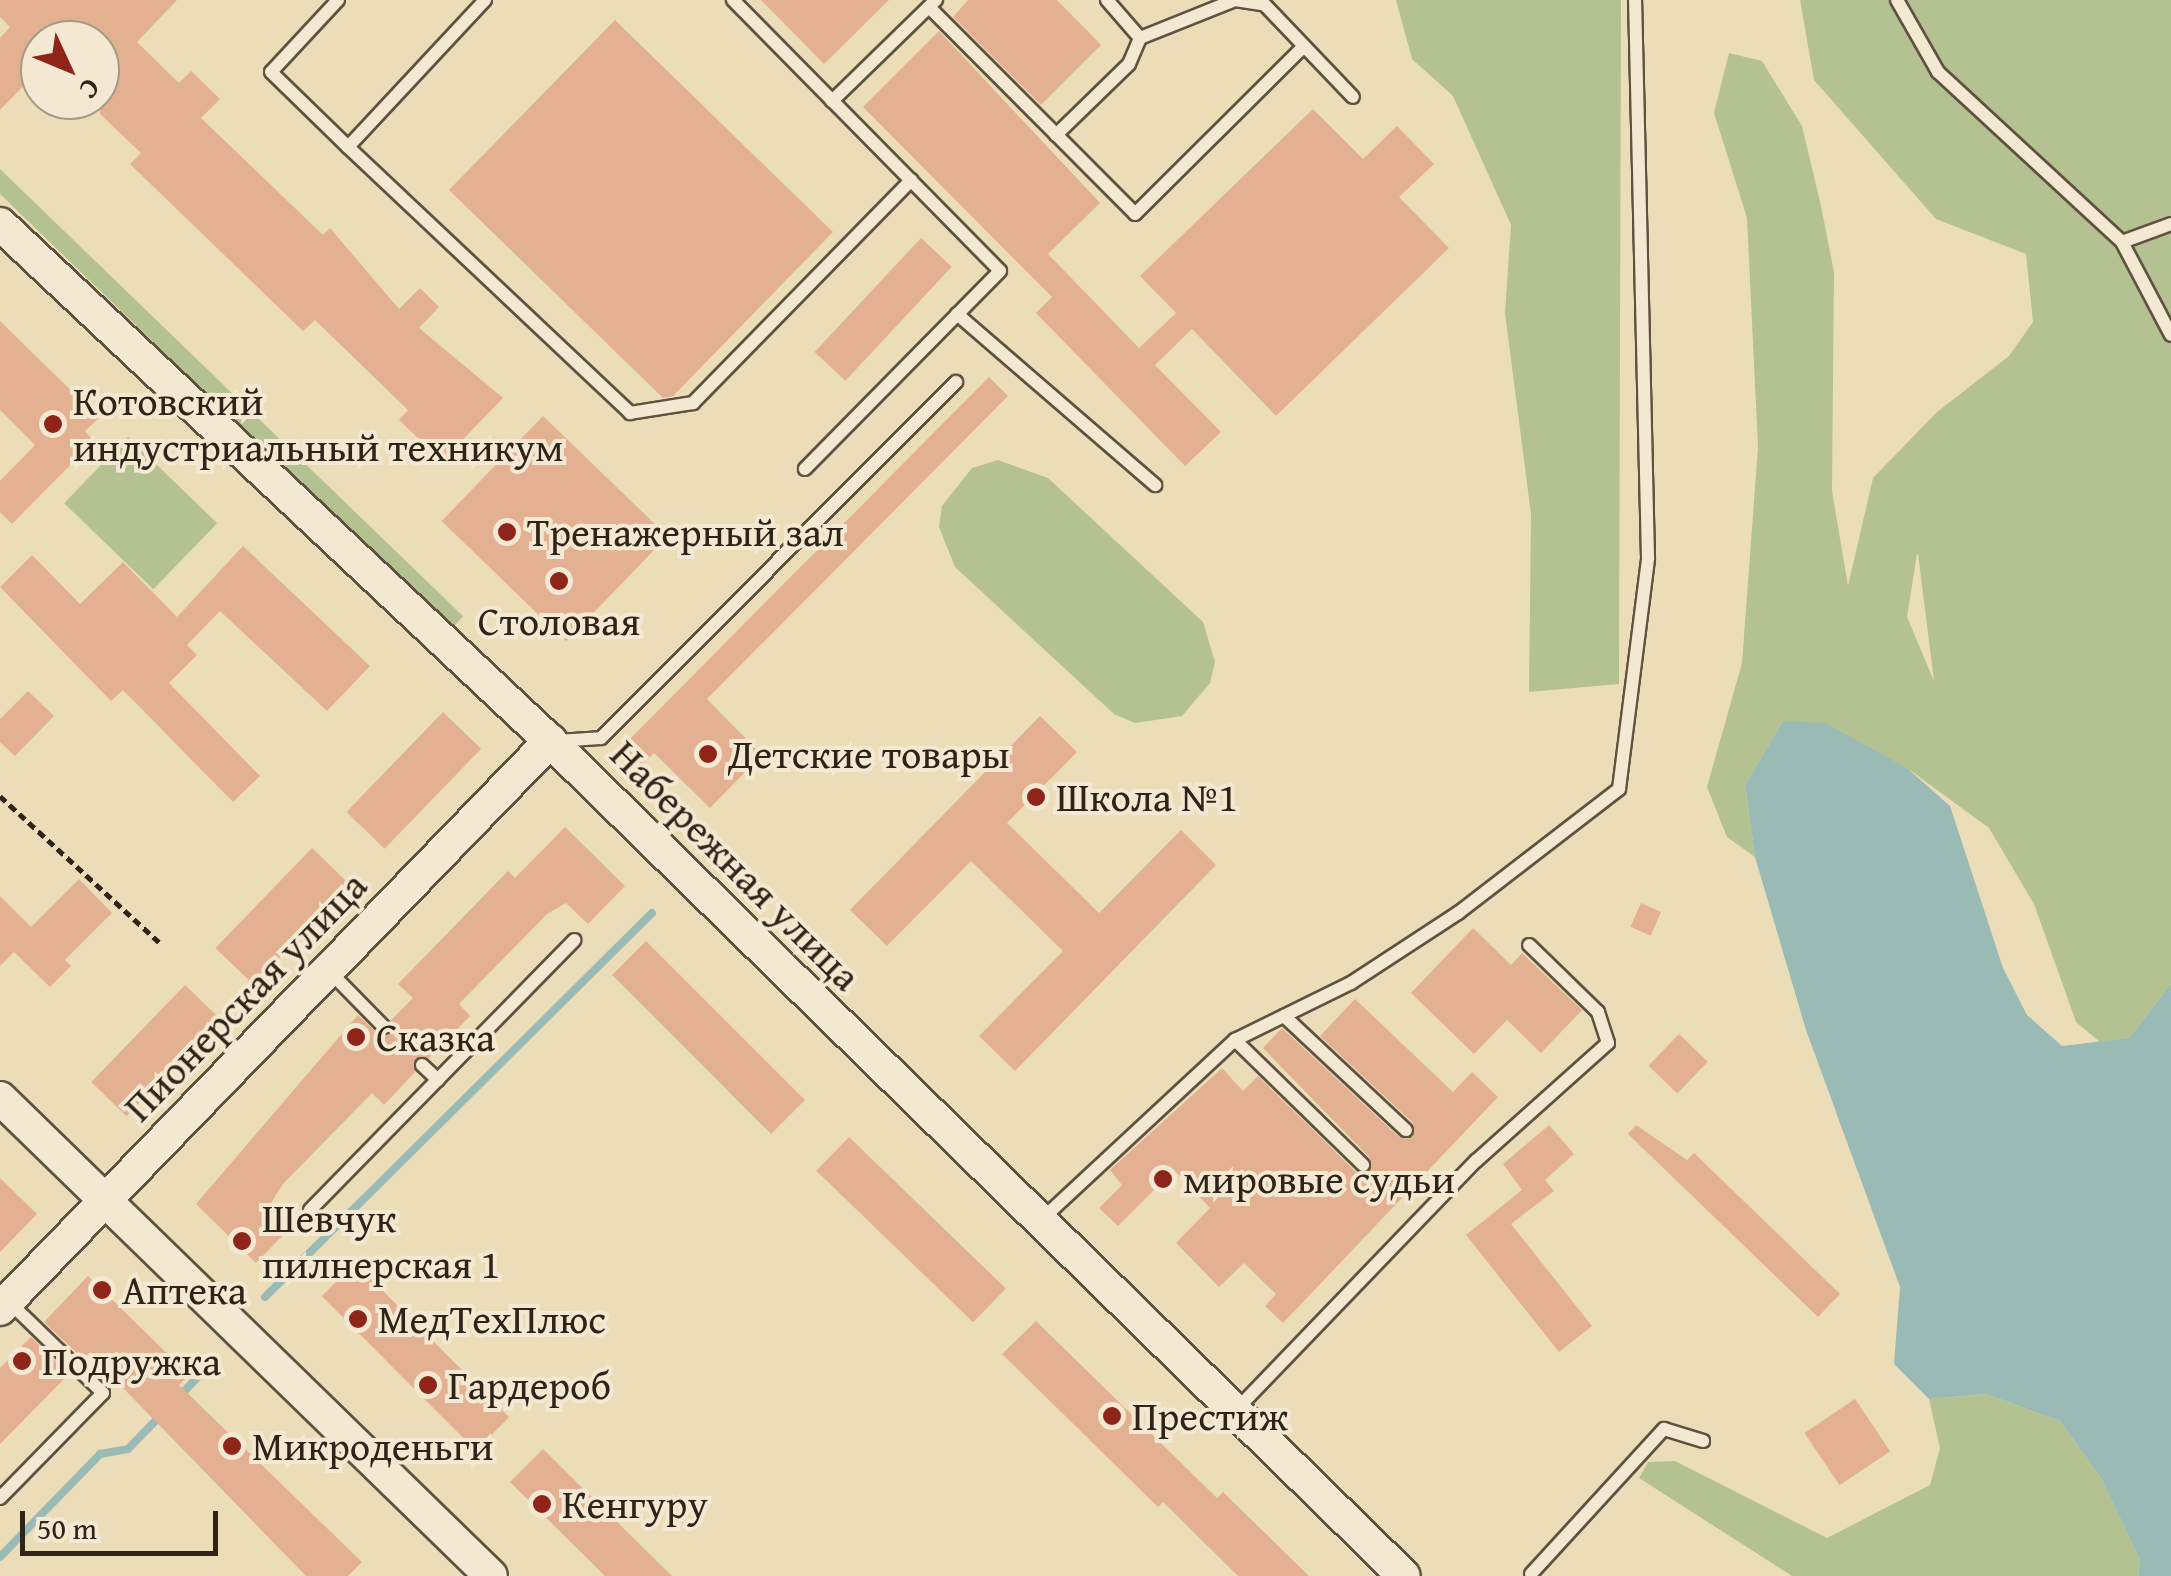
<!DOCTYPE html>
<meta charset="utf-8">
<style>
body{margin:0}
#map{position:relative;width:2171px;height:1576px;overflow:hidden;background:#ecddb9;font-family:"Gentium Book Plus",serif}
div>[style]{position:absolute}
.green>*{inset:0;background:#b4c292;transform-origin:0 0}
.water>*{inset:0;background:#9abab6}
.stream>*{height:8px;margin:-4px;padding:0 4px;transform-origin:4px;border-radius:4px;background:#9abab6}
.building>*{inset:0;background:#e3b092;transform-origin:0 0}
.path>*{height:5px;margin-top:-2.5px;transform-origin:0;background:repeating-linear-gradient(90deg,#302317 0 8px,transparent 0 13px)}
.roads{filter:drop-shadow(2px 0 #5f5240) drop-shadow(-2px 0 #5f5240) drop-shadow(0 2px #5f5240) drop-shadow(0 -2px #5f5240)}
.service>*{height:12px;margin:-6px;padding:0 6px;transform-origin:6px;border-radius:6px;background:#f3e9d2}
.tertiary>*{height:32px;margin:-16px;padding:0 16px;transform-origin:16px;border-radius:16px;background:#f3e9d2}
.dots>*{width:28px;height:28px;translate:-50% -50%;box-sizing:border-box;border:5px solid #f3e9d2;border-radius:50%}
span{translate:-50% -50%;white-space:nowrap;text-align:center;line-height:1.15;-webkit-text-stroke:8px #f3e9d2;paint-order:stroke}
.poi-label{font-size:40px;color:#302317}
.left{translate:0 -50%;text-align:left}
.street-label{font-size:40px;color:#302317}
.north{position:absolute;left:20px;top:20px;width:100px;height:100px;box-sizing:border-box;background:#f3e9d2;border:2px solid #a59a87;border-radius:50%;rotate:134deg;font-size:28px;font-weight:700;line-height:40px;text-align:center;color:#302317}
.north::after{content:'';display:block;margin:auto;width:35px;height:45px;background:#8f2418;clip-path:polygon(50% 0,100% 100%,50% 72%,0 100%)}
.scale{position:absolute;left:20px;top:1511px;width:198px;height:45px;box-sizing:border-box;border:5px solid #302317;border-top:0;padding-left:12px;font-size:30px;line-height:35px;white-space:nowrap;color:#302317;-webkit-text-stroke:8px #f3e9d2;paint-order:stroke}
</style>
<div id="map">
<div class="green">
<i style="clip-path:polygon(1396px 0,1621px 0,1619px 684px,1529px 692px,1531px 514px,1505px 313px,1511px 225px,1453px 96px,1412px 59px)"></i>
<i style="clip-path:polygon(evenodd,1800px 0,2171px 0,2171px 984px,2129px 1038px,2100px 1042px,2076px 1022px,2034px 904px,1989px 828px,1907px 768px,1783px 721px,1745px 785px,1755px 857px,1727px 837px,1707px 787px,1742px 663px,1758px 447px,1747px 218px,1714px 113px,1729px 53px,1762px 61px,1802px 126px,1821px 206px,1834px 272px,1832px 491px,1848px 586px,1873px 478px,1937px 412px,2009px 356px,2033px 322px,2026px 254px,1936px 219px,1814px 80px,1800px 0,1917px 554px,1918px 554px,1934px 681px,1907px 617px,1917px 554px)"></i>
<i style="left:0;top:169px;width:644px;height:18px;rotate:44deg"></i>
<i style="left:128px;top:437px;width:124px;height:92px;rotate:44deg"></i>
<i style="clip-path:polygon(998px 460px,1048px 478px,1203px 622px,1215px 662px,1210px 683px,1182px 716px,1135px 723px,1114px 714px,955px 567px,939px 527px,942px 506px,972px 468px)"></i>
<i style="clip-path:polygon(1986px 1394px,2060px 1421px,2101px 1478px,2140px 1560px,2138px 1576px,1792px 1576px,1639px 1478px,1648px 1462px,1675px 1461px,1827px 1538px,1930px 1485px,1940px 1448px,1929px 1399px)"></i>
</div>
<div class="water">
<i style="clip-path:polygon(1783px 721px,1825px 723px,1907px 768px,1950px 806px,2003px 968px,2027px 1015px,2062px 1046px,2129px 1038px,2171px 984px,2171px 1576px,2138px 1576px,2140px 1560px,2101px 1478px,2060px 1421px,1986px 1394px,1929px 1399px,1894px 1364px,1900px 1287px,1806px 1030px,1755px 857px,1745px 785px)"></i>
</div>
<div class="stream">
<i style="left:265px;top:1297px;width:545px;rotate:-44.78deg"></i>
<i style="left:179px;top:1397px;width:42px;rotate:-46.9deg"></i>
<i style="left:0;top:1557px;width:144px;rotate:-45.8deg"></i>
<i style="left:100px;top:1454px;width:28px;rotate:-10deg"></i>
<i style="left:128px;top:1449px;width:49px;rotate:-45.8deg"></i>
</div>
<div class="building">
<i style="clip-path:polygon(0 0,177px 0,137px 42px,179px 83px,191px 71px,220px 99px,201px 118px,323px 235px,330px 228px,399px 309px,420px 288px,439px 307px,419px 328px,503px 398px,442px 461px,399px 420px,408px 410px,315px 320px,303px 331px,130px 164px,141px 153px,100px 114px,100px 40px,40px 40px,40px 69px,0 110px,0 38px,10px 27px,0 17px)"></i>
<i style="clip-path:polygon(761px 0,889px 0,824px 64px)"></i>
<i style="clip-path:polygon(968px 0,1057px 0,1101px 45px,1041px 105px,953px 17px)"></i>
<i style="clip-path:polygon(615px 20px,833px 232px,673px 396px,663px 398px,449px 190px)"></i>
<i style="clip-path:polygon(939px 31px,1100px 203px,1048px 254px,1139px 348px,1176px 313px,1140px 276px,1313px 109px,1363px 159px,1397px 126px,1434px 164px,1399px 197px,1449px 248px,1276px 416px,1192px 329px,1155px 365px,1221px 432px,1185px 466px,1036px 313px,1052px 297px,863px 107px)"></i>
<i style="left:921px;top:238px;width:42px;height:156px;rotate:43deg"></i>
<i style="clip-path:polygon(0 321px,99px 418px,85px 431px,94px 441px,12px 524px,0 512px,0 481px,35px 445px,0 410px)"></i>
<i style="clip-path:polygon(989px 377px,1008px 396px,707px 699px,762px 755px,710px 808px,654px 753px,640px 767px,621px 748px)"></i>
<i style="left:543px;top:416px;width:173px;height:146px;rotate:44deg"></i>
<i style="clip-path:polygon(243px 546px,370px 666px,327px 711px,220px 611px,187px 645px,197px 655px,169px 683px,260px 776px,233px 802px,123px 690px,111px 701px,0 587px,32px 555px,80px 604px,123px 562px,177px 617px)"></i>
<i style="clip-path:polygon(28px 691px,54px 716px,15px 756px,0 742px,0 719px)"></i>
<i style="left:443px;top:712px;width:53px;height:139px;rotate:44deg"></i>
<i style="clip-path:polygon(1040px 716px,1077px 752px,1007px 823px,1099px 913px,1181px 830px,1216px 865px,1015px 1071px,979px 1036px,1063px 951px,971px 861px,887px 946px,850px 910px)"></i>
<i style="clip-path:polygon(565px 827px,625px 886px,588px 924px,566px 903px,547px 914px,459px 1004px,470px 1016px,429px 1058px,415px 1058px,415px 1072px,384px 1105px,372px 1093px,283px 1184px,271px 1203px,293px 1225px,256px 1263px,196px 1204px,358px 1015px,380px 1036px,392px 1033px,391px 1020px,413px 998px,398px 984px,508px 871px,515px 878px)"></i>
<i style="left:312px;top:848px;width:53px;height:139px;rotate:44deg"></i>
<i style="clip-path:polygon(79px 879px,112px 913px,65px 960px,71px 966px,50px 987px,14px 952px,0 966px,0 896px,31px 927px)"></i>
<i style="left:1641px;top:903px;width:22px;height:26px;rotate:24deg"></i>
<i style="clip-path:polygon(1473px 928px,1511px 965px,1522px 953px,1582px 1010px,1541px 1053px,1507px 1020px,1474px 1054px,1411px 993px)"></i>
<i style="left:646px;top:941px;width:225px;height:48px;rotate:45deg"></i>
<i style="left:185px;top:985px;width:49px;height:135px;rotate:44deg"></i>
<i style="clip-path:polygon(1355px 999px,1453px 1092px,1472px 1072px,1498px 1097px,1283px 1323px,1265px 1306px,1276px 1294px,1244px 1263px,1219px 1287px,1176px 1243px,1210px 1208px,1174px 1170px,1118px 1226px,1099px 1208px,1122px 1185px,1110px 1170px,1222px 1068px,1243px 1091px,1258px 1076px,1356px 1172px,1369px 1173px,1370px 1158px,1263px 1048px,1282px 1028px,1399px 1137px,1413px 1137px,1413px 1123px,1320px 1036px)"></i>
<i style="left:1679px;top:1034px;width:40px;height:44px;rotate:44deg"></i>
<i style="clip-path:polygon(1549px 1125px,1574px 1154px,1545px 1180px,1554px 1191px,1511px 1224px,1592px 1326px,1559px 1352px,1466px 1235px,1522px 1190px,1503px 1164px)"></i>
<i style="clip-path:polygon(1636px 1125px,1687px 1160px,1694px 1153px,1840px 1294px,1818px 1317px,1628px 1134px)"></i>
<i style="left:849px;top:1137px;width:218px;height:47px;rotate:44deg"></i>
<i style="clip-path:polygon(0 1178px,37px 1214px,0 1252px)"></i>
<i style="left:355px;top:1263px;width:218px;height:47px;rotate:45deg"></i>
<i style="clip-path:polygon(88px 1276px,189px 1375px,179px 1385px,362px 1562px,348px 1576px,306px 1576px,89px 1353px,83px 1359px,44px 1322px)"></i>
<i style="clip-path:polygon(1036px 1321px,1217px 1498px,1223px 1492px,1309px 1576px,1238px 1576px,1163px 1502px,1158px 1507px,1002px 1354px)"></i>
<i style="clip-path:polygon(31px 1337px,69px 1374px,0 1444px,0 1368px)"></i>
<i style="left:1855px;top:1399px;width:63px;height:61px;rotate:56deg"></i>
<i style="clip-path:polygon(543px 1449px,672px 1576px,605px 1576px,510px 1482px)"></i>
</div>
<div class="path">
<i style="left:0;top:796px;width:216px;rotate:42.6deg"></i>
</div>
<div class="roads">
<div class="service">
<i style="left:338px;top:0;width:98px;rotate:132.9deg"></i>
<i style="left:271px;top:72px;width:107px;rotate:44.2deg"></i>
<i style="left:348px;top:147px;width:201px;rotate:-47deg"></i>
<i style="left:733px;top:0;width:380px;rotate:45.4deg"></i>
<i style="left:1000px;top:271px;width:278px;rotate:134.6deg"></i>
<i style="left:1107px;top:0;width:50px;rotate:49deg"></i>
<i style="left:1140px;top:38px;width:102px;rotate:-21.8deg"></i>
<i style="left:1235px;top:0;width:30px;rotate:9deg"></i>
<i style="left:1265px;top:5px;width:127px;rotate:46.3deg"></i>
<i style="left:1897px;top:0;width:83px;rotate:60.3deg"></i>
<i style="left:1938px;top:72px;width:251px;rotate:42.7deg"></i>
<i style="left:2122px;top:242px;width:105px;rotate:62.2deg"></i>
<i style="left:929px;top:7px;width:292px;rotate:45.1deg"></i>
<i style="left:1135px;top:214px;width:238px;rotate:-44.8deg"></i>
<i style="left:832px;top:101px;width:145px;rotate:-44.2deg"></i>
<i style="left:1056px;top:135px;width:102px;rotate:-44.2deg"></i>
<i style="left:1129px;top:64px;width:28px;rotate:-67deg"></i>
<i style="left:348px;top:147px;width:388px;rotate:43.3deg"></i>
<i style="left:630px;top:413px;width:64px;rotate:-9deg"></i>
<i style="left:693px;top:403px;width:312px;rotate:-45.6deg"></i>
<i style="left:2122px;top:242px;width:52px;rotate:-20.2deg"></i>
<i style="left:957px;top:314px;width:262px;rotate:40.8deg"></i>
<i style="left:556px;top:741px;width:45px;rotate:-3.8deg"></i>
<i style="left:601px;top:738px;width:503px;rotate:-45.08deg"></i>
<i style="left:330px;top:972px;width:77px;rotate:45.5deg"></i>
<i style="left:1284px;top:1016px;width:167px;rotate:43.1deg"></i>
<i style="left:1235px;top:1040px;width:179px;rotate:44.3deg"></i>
<i style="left:422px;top:1065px;width:22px;rotate:43deg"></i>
<i style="left:310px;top:1210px;width:378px;rotate:-45.6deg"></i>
<i style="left:1041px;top:1220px;width:265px;rotate:-42.9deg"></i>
<i style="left:1235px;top:1040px;width:129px;rotate:-26.2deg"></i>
<i style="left:1351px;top:983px;width:128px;rotate:-33.2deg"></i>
<i style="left:1458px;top:913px;width:203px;rotate:-37.6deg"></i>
<i style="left:1619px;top:789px;width:233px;rotate:-82.8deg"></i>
<i style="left:1648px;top:558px;width:558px;rotate:-91.33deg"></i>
<i style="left:1236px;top:1410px;width:346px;rotate:-46.1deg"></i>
<i style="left:1476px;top:1161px;width:177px;rotate:-41.8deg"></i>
<i style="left:1608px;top:1043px;width:33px;rotate:-108deg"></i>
<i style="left:1598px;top:1012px;width:96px;rotate:-135.8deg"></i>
<i style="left:0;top:1498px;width:147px;rotate:-45.6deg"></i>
<i style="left:103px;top:1393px;width:129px;rotate:-135.9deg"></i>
<i style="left:1531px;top:1574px;width:197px;rotate:-47.5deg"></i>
<i style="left:1664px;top:1429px;width:41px;rotate:17.1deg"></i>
</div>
<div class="tertiary">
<i style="left:0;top:224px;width:755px;rotate:43.23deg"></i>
<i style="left:550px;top:741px;width:1194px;rotate:44.36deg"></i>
<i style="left:0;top:1098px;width:685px;rotate:44.23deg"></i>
<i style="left:0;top:1309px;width:791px;rotate:-45.92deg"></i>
</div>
</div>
<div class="dots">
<i style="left:53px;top:424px;background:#8f2418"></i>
<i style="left:507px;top:532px;background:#8f2418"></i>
<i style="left:559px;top:581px;background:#8f2418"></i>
<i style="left:708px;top:754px;background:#8f2418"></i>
<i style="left:1036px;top:797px;background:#8f2418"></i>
<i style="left:356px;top:1037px;background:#8f2418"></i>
<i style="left:1163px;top:1179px;background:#8f2418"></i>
<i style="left:242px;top:1241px;background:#8f2418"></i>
<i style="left:102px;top:1290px;background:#8f2418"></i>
<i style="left:358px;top:1319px;background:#8f2418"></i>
<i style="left:22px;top:1361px;background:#8f2418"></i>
<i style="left:428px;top:1385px;background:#8f2418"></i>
<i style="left:1112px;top:1416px;background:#8f2418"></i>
<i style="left:232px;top:1446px;background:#8f2418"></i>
<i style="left:542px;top:1504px;background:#8f2418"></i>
</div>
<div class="poi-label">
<span class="left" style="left:73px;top:424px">Котовский<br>индустриальный техникум</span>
<span class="left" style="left:527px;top:532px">Тренажерный зал</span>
<span style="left:559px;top:621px">Столовая</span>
<span class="left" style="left:728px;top:754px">Детские товары</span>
<span class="left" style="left:1056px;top:797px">Школа №1</span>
<span class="left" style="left:376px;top:1037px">Сказка</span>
<span class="left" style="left:1183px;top:1179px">мировые судьи</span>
<span class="left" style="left:262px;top:1241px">Шевчук<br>пилнерская 1</span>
<span class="left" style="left:122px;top:1290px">Аптека</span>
<span class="left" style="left:378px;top:1319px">МедТехПлюс</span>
<span class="left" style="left:42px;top:1361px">Подружка</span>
<span class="left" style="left:448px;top:1385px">Гардероб</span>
<span class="left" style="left:1132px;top:1416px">Престиж</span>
<span class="left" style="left:252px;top:1446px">Микроденьги</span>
<span class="left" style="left:562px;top:1504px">Кенгуру</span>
</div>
<div class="street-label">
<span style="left:736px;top:865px;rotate:45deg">Набережная улица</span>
<span style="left:245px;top:996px;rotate:-46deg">Пионерская улица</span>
</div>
<div class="north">С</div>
<div class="scale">50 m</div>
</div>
